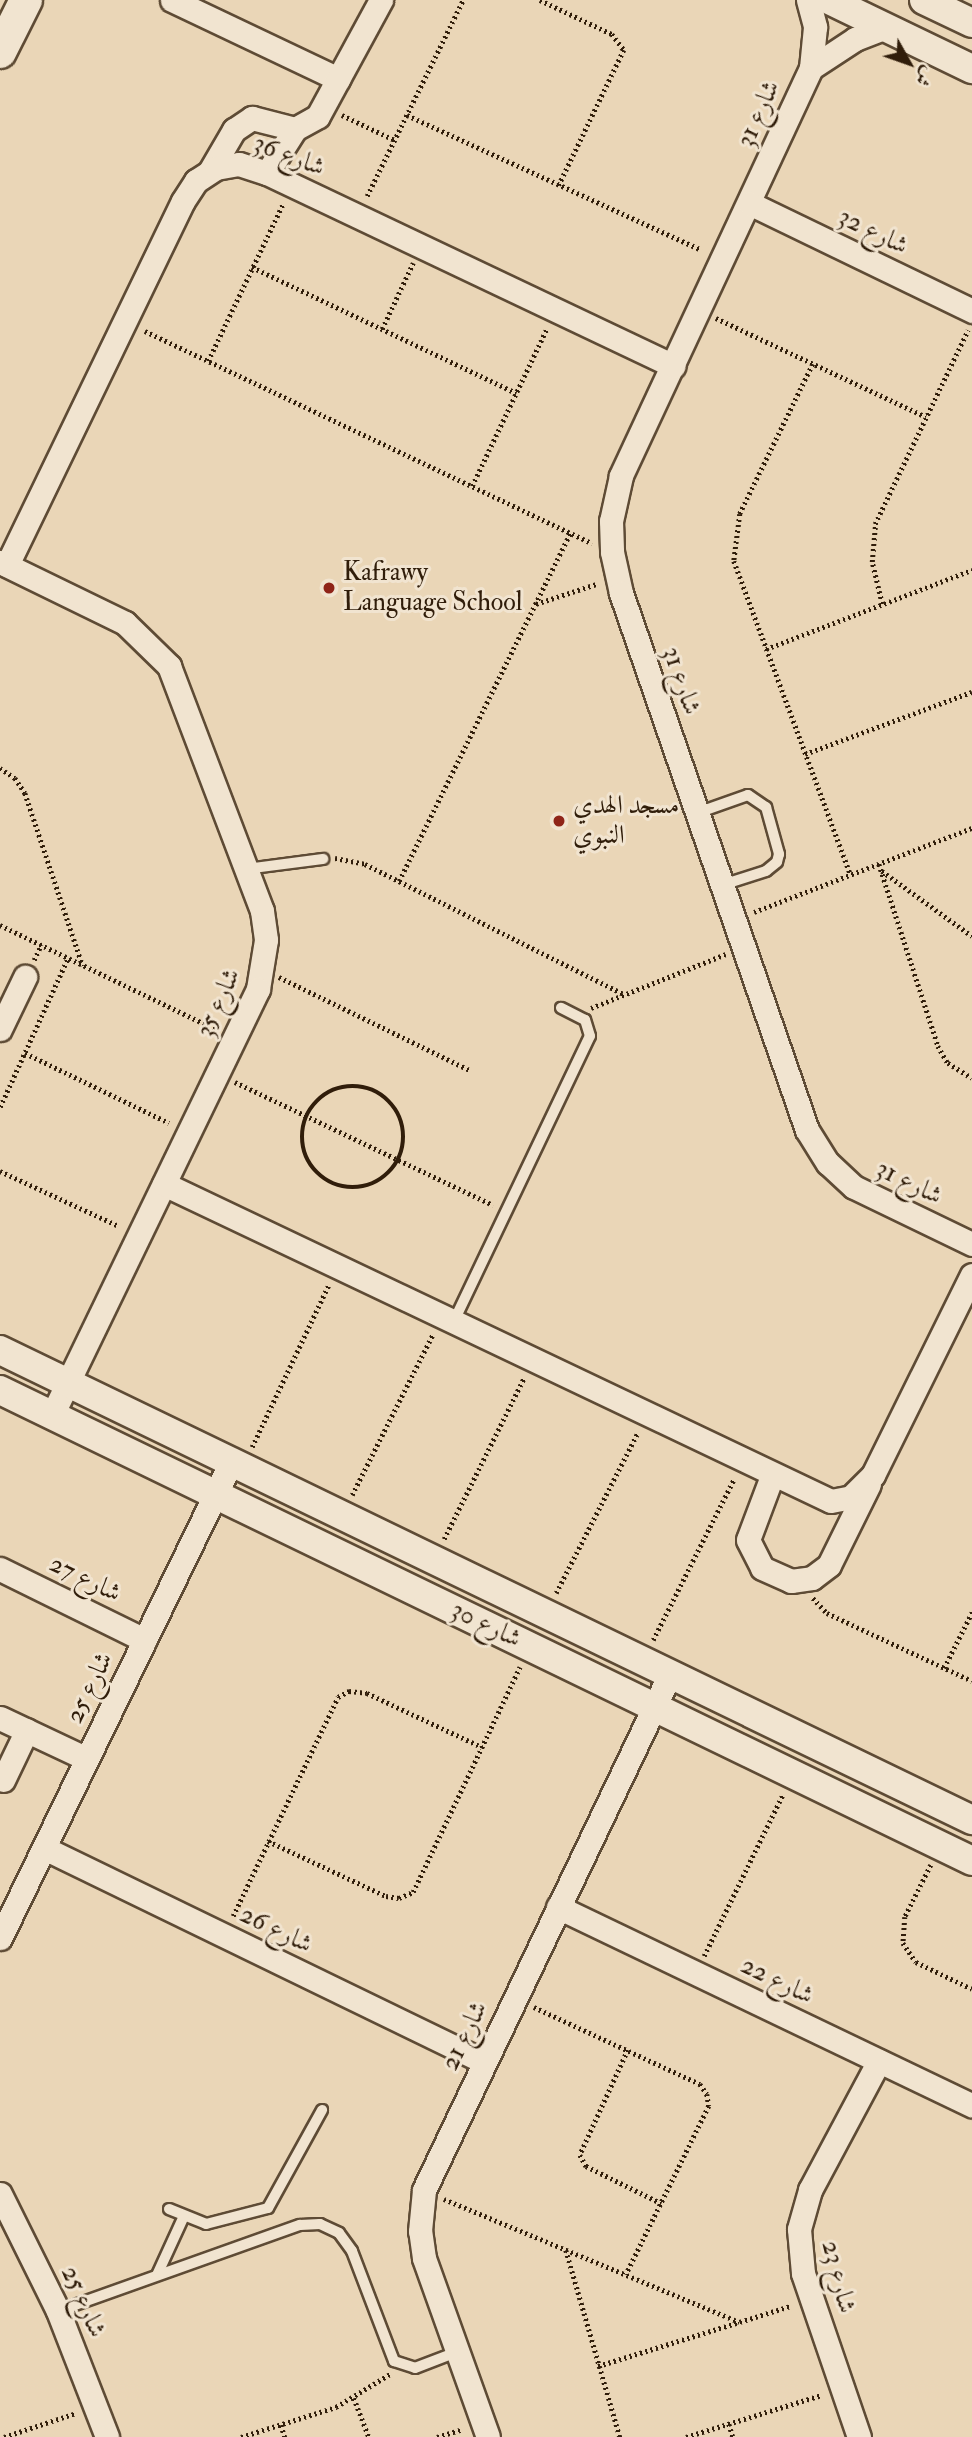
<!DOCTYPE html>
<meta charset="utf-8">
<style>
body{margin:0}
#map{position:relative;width:972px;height:2437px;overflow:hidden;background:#ead6b7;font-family:"IM FELL Double Pica",Amiri,serif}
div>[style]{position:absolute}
.path>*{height:4.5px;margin-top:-2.25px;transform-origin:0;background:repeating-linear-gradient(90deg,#301d0a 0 2px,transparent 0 5.5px)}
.path>.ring{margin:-2.25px;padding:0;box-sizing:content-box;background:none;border:4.5px solid #301d0a;border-radius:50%}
.roads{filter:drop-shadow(2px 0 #5e4b35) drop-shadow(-2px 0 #5e4b35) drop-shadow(0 2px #5e4b35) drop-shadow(0 -2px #5e4b35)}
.service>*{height:10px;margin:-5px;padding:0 5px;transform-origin:5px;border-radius:5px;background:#f1e4d0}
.minor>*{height:23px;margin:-11.5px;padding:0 11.5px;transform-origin:11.5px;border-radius:11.5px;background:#f1e4d0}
.tertiary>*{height:28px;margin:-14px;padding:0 14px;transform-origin:14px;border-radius:14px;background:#f1e4d0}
.secondary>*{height:32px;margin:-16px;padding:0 16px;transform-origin:16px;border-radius:16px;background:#f1e4d0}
.dots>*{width:19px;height:19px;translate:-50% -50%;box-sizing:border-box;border:4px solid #f1e4d0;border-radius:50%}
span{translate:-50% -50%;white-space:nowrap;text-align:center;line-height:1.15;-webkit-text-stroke:6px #f1e4d0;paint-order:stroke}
.street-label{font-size:26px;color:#301d0a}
.poi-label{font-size:26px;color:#301d0a}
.left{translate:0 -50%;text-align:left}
.north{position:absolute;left:874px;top:28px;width:70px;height:70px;-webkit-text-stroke:5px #f1e4d0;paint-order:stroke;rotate:130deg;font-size:19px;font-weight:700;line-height:28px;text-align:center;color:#301d0a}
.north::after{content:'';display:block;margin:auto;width:24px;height:32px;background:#301d0a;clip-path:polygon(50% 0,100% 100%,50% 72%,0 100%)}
</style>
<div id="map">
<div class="path">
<i style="left:540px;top:0;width:80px;rotate:25.3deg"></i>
<i style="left:612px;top:34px;width:20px;rotate:53deg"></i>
<i style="left:624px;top:50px;width:150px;rotate:115.7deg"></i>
<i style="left:342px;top:115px;width:59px;rotate:25.3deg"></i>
<i style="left:407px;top:115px;width:324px;rotate:24.6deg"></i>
<i style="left:367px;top:196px;width:218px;rotate:-63.9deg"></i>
<i style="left:252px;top:267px;width:293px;rotate:25.5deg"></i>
<i style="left:716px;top:318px;width:232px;rotate:25.2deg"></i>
<i style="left:382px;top:329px;width:73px;rotate:-64.8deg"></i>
<i style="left:145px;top:331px;width:495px;rotate:25.4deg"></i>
<i style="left:208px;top:361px;width:174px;rotate:-64.5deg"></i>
<i style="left:813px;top:364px;width:167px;rotate:116deg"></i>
<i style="left:740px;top:514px;width:47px;rotate:97.3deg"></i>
<i style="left:734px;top:561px;width:335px;rotate:69.6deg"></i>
<i style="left:472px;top:486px;width:173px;rotate:-64.6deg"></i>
<i style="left:536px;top:604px;width:64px;rotate:-18.2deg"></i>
<i style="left:882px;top:604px;width:43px;rotate:-103.4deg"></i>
<i style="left:872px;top:562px;width:38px;rotate:-85deg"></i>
<i style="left:875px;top:524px;width:215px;rotate:-64.4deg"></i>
<i style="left:766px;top:649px;width:221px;rotate:-21deg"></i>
<i style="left:805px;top:754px;width:178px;rotate:-20.4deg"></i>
<i style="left:0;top:768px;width:18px;rotate:34deg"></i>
<i style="left:15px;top:778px;width:18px;rotate:56deg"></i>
<i style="left:25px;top:793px;width:182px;rotate:71.5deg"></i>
<i style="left:335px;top:858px;width:31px;rotate:11deg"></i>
<i style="left:365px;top:864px;width:290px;rotate:26.7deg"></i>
<i style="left:879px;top:864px;width:191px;rotate:72deg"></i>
<i style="left:938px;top:1046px;width:20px;rotate:60deg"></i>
<i style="left:948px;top:1063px;width:28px;rotate:32deg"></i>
<i style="left:882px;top:871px;width:111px;rotate:35.8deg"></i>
<i style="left:399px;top:881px;width:389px;rotate:-63.8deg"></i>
<i style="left:754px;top:912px;width:234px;rotate:-21.1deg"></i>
<i style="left:0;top:925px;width:241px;rotate:25.8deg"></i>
<i style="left:34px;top:960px;width:17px;rotate:-65deg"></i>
<i style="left:279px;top:977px;width:212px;rotate:26deg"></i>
<i style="left:591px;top:1008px;width:145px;rotate:-21.8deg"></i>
<i style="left:25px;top:1053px;width:160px;rotate:25.9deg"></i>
<i style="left:235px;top:1082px;width:286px;rotate:25.5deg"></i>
<i class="ring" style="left:302px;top:1086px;width:97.5px;height:97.5px"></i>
<i style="left:0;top:1107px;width:164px;rotate:-65.5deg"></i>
<i style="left:0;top:1171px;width:131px;rotate:24.8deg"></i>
<i style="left:252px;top:1447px;width:180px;rotate:-64.7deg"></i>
<i style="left:352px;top:1495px;width:180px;rotate:-63.3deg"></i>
<i style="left:444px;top:1539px;width:180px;rotate:-63.6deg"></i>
<i style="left:556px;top:1593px;width:181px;rotate:-63deg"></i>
<i style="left:813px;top:1598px;width:21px;rotate:47deg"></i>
<i style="left:827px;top:1613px;width:160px;rotate:25.1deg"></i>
<i style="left:653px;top:1640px;width:180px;rotate:-63.3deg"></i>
<i style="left:944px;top:1668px;width:63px;rotate:-63.4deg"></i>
<i style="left:268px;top:1841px;width:130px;rotate:25deg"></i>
<i style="left:386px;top:1896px;width:13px;rotate:9deg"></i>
<i style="left:399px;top:1898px;width:15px;rotate:-23deg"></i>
<i style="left:413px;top:1892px;width:249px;rotate:-64.6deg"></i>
<i style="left:931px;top:1865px;width:58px;rotate:116.6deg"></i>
<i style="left:905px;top:1917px;width:26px;rotate:94deg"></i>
<i style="left:903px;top:1943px;width:23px;rotate:56deg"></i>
<i style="left:916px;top:1962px;width:62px;rotate:25.7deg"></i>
<i style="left:233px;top:1916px;width:243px;rotate:-64.4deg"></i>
<i style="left:338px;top:1697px;width:13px;rotate:-29deg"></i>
<i style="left:349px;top:1691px;width:18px;rotate:6deg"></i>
<i style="left:367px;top:1693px;width:127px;rotate:25.2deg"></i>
<i style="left:704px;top:1956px;width:180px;rotate:-64deg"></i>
<i style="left:534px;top:2007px;width:183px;rotate:24.9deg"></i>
<i style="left:700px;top:2084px;width:12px;rotate:55deg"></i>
<i style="left:707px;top:2094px;width:12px;rotate:81deg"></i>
<i style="left:709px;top:2106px;width:188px;rotate:116.2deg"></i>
<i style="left:628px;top:2050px;width:115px;rotate:114.6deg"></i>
<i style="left:580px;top:2155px;width:13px;rotate:61deg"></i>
<i style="left:586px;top:2166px;width:84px;rotate:26.3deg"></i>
<i style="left:444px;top:2199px;width:320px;rotate:22.6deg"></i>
<i style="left:566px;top:2250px;width:195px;rotate:73.9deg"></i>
<i style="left:598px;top:2366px;width:202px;rotate:-17.3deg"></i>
<i style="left:354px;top:2398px;width:42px;rotate:69deg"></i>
<i style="left:729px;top:2424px;width:14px;rotate:73deg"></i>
<i style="left:281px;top:2425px;width:13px;rotate:72deg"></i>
<i style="left:4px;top:2437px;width:76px;rotate:-18.4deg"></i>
<i style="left:241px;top:2437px;width:100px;rotate:-17.5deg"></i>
<i style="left:336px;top:2407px;width:63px;rotate:-31.4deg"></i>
<i style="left:437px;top:2437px;width:27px;rotate:-17deg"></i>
<i style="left:686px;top:2437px;width:142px;rotate:-17.2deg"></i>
</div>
<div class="roads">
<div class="service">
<i style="left:697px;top:813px;width:54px;rotate:-19.4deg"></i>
<i style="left:748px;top:795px;width:22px;rotate:34deg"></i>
<i style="left:766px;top:807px;width:49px;rotate:74.5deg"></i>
<i style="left:779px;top:854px;width:8px;rotate:104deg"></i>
<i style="left:777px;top:862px;width:14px;rotate:141deg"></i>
<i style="left:766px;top:871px;width:46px;rotate:162.3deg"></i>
<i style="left:246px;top:869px;width:78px;rotate:-7.4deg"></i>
<i style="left:453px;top:1323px;width:318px;rotate:-64.5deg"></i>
<i style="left:590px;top:1036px;width:17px;rotate:-107deg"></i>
<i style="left:585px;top:1020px;width:27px;rotate:-153deg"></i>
<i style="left:169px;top:2209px;width:40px;rotate:22deg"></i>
<i style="left:206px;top:2224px;width:64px;rotate:-14.5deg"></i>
<i style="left:268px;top:2208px;width:112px;rotate:-61.1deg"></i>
<i style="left:157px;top:2275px;width:65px;rotate:-65.4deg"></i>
<i style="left:58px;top:2311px;width:257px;rotate:-19.6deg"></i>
<i style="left:300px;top:2225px;width:20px;rotate:-3deg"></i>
<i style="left:320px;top:2224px;width:21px;rotate:25deg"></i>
<i style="left:339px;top:2233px;width:22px;rotate:54deg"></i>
<i style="left:352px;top:2251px;width:118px;rotate:69.1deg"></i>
<i style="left:394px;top:2361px;width:22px;rotate:18deg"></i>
<i style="left:415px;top:2368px;width:45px;rotate:-20.9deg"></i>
</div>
<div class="minor">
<i style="left:172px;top:0;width:184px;rotate:25.4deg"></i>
<i style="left:808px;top:0;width:28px;rotate:75deg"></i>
<i style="left:815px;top:27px;width:41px;rotate:95.6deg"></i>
<i style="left:811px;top:68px;width:450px;rotate:115deg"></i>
<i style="left:621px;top:476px;width:46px;rotate:102.5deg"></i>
<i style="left:611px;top:521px;width:31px;rotate:88deg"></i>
<i style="left:612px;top:552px;width:42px;rotate:77.6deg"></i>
<i style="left:621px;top:593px;width:568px;rotate:70.9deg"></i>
<i style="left:807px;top:1130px;width:39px;rotate:58deg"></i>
<i style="left:828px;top:1163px;width:35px;rotate:43deg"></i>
<i style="left:854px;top:1187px;width:131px;rotate:25.8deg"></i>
<i style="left:811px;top:68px;width:53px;rotate:-33.4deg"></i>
<i style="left:855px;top:39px;width:34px;rotate:-21deg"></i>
<i style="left:210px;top:171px;width:48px;rotate:-59.7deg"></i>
<i style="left:234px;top:130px;width:22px;rotate:-34deg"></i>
<i style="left:252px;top:118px;width:44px;rotate:14.3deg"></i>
<i style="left:267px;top:173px;width:52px;rotate:-57.5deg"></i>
<i style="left:295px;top:129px;width:26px;rotate:-29deg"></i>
<i style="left:318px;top:116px;width:132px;rotate:-61.5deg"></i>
<i style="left:749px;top:203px;width:248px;rotate:25.8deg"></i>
<i style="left:0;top:562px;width:139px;rotate:26deg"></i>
<i style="left:125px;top:623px;width:62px;rotate:44.3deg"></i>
<i style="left:169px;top:666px;width:262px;rotate:69.2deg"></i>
<i style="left:262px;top:911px;width:29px;rotate:82deg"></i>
<i style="left:266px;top:940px;width:50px;rotate:99.3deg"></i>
<i style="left:258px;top:989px;width:473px;rotate:115.8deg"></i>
<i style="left:7px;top:565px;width:404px;rotate:-64.2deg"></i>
<i style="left:183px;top:201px;width:24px;rotate:-57deg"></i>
<i style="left:196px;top:181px;width:24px;rotate:-33deg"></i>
<i style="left:216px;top:168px;width:23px;rotate:-10deg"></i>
<i style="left:239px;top:164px;width:29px;rotate:18deg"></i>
<i style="left:267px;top:173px;width:450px;rotate:25.4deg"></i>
<i style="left:0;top:1029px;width:58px;rotate:-64.3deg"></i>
<i style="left:164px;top:1184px;width:738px;rotate:25.42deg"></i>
<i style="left:831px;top:1501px;width:20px;rotate:-11deg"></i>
<i style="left:851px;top:1497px;width:31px;rotate:-45deg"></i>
<i style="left:873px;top:1475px;width:223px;rotate:-63.7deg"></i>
<i style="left:772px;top:1476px;width:68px;rotate:110.6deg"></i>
<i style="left:748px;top:1540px;width:31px;rotate:63deg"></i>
<i style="left:762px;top:1568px;width:32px;rotate:24deg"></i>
<i style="left:791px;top:1581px;width:21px;rotate:-8deg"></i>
<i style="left:812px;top:1578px;width:21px;rotate:-37deg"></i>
<i style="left:829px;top:1565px;width:90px;rotate:-63.7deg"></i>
<i style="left:0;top:1569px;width:161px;rotate:26.2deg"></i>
<i style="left:0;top:1718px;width:96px;rotate:25.2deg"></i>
<i style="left:3px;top:1780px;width:55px;rotate:-64.4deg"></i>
<i style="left:44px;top:1848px;width:489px;rotate:25.9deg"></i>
<i style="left:558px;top:1907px;width:459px;rotate:25.6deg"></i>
<i style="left:0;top:1938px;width:529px;rotate:-64.11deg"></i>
<i style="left:0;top:2194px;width:131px;rotate:63.6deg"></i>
<i style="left:58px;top:2311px;width:135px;rotate:68.7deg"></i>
<i style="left:488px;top:2437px;width:190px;rotate:-109.7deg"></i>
<i style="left:424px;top:2258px;width:27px;rotate:-98deg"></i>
<i style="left:420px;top:2231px;width:41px;rotate:-84.4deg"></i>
<i style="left:424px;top:2190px;width:572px;rotate:-64.51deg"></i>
<i style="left:859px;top:2437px;width:173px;rotate:-108.9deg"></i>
<i style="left:803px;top:2273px;width:44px;rotate:-95.2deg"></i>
<i style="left:799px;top:2229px;width:41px;rotate:-74.2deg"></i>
<i style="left:810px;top:2190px;width:146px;rotate:-61.9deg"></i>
</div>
<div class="tertiary">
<i style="left:829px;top:0;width:159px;rotate:25.8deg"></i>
<i style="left:924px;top:0;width:53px;rotate:25.6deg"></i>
<i style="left:0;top:1350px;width:1080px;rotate:25.81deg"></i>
<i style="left:0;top:1390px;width:1080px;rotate:25.85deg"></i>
</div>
<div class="secondary">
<i style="left:0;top:52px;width:58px;rotate:-63.4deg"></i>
</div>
</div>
<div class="dots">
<i style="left:329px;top:588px;background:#8f2418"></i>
<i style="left:559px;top:821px;background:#8f2418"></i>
</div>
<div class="street-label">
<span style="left:759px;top:114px;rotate:-66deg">شارع 31</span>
<span style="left:289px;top:156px;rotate:21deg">شارع 36</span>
<span style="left:873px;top:232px;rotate:26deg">شارع 32</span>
<span style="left:681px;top:681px;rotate:71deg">شارع 31</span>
<span style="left:219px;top:1003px;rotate:-66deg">شارع 35</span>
<span style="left:909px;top:1183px;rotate:26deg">شارع 31</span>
<span style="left:85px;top:1579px;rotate:26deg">شارع 27</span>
<span style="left:486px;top:1625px;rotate:26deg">شارع 30</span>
<span style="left:90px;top:1688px;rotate:-64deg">شارع 25</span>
<span style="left:276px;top:1930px;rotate:26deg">شارع 26</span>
<span style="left:777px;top:1981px;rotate:26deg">شارع 22</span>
<span style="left:465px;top:2036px;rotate:-64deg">شارع 21</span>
<span style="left:838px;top:2277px;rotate:76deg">شارع 23</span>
<span style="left:83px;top:2302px;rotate:66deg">شارع 25</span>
</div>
<div class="poi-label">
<span class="left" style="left:343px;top:588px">Kafrawy<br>Language School</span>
<span class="left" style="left:573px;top:821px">مسجد الهدي<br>النبوي</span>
</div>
<div class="north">ش</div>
</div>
